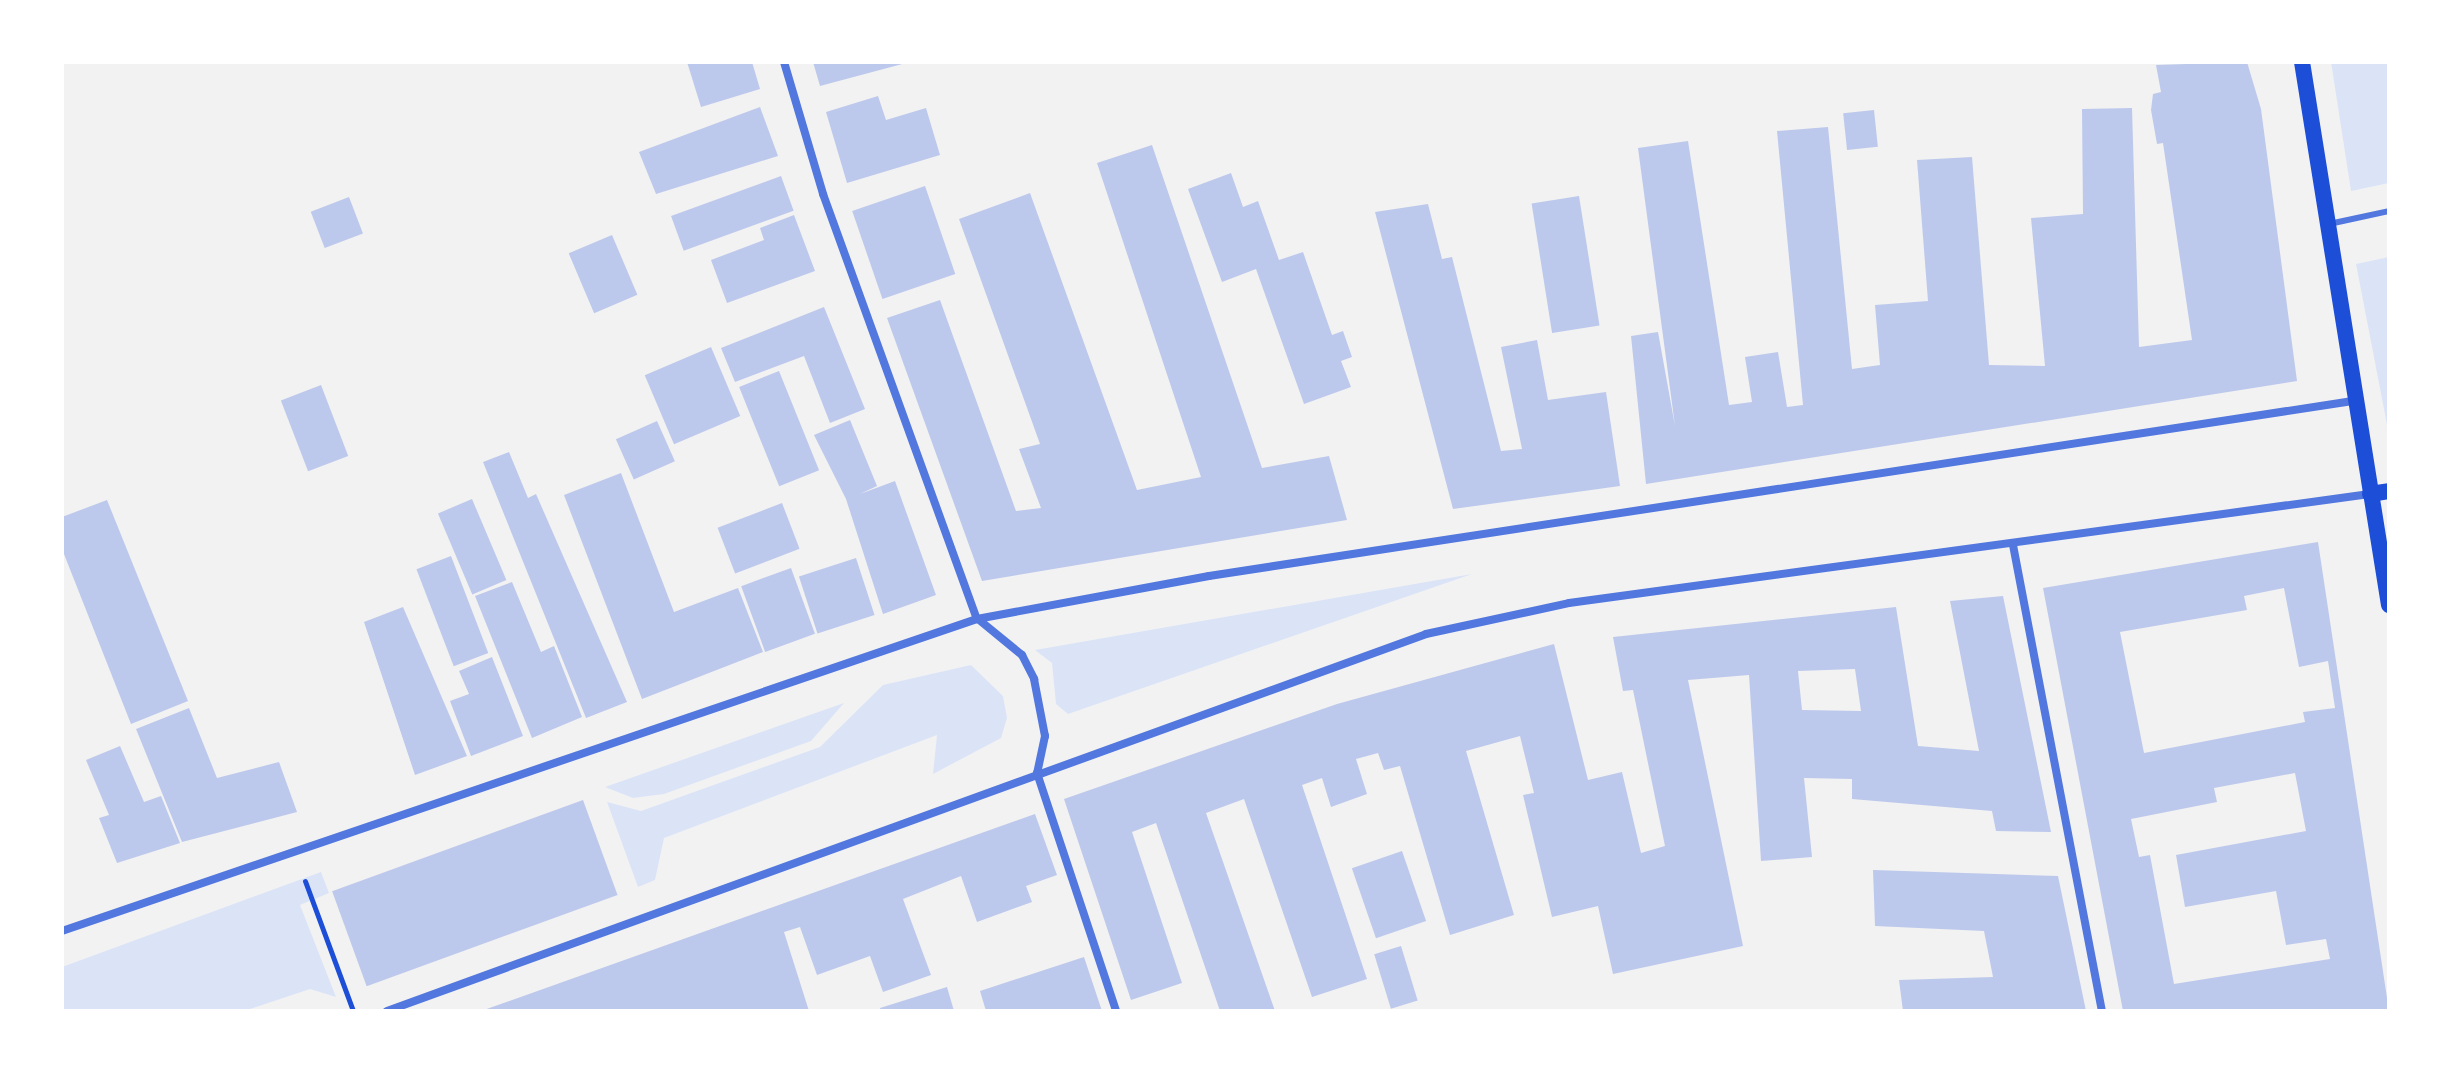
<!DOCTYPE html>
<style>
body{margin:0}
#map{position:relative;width:2451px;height:1073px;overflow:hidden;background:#f2f2f2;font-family:Montserrat,sans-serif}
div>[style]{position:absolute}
.green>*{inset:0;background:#dbe4f7}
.building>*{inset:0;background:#bdc9ec;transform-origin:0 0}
.path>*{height:5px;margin:-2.5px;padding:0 2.5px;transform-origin:2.5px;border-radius:2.5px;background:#1d4ed8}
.service>*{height:6px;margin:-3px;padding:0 3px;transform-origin:3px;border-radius:3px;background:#5277de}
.minor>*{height:8px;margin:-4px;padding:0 4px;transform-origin:4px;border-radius:4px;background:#5277de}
.secondary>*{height:16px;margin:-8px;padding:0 8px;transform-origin:8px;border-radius:8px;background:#1d4ed8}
span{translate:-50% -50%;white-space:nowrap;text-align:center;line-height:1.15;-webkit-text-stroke:6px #fff;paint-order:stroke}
.frame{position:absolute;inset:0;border:64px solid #fff;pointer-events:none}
</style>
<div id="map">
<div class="green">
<i style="clip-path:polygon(2331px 62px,2389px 62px,2389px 183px,2351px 191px)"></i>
<i style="clip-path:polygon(2389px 257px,2389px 435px,2356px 264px)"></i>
<i style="clip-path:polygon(1472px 574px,1068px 714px,1056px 704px,1052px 663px,1035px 650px)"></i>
<i style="clip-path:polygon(971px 665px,1003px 696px,1007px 718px,1001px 738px,933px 774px,937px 735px,664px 838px,655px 880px,638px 887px,607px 802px,641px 811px,820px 747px,883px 685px)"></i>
<i style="clip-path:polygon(844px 703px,811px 741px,664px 794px,633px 798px,605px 787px)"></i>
<i style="clip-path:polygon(321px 872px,329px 893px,300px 905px,336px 997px,310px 989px,244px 1011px,62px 1011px,62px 967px)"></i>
</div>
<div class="building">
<i style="clip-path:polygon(687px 62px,752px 62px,760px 89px,701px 107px)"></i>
<i style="clip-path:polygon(813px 62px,906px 62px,906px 63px,820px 86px)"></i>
<i style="clip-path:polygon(2247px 62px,2261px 109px,2297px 381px,1646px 484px,1631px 336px,1658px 332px,1675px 426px,1638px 148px,1688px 141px,1729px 405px,1752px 402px,1745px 357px,1778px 352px,1787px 407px,1803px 405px,1777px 131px,1828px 127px,1852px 369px,1880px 365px,1875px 305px,1928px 301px,1917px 160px,1972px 157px,1989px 365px,2045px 366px,2031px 218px,2083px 214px,2082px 109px,2132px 108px,2139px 347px,2192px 340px,2163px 143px,2157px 144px,2151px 110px,2153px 94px,2161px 92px,2156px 65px)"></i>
<i style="clip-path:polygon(878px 96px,886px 120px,926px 108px,940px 155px,847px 183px,826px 112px)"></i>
<i style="clip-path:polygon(760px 107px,778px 156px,656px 194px,639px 152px)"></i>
<i style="left:1874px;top:110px;width:37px;height:31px;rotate:84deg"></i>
<i style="clip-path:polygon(1152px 145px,1262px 468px,1329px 456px,1347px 520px,982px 581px,887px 318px,940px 300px,1016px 511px,1041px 508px,1019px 449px,1040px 444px,959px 219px,1030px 193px,1137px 490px,1201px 477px,1097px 163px)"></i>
<i style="clip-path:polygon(1231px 173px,1243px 207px,1258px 201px,1279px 260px,1303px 252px,1332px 335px,1343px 331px,1352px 357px,1341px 361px,1351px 387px,1304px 404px,1256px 269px,1222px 282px,1188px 189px)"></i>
<i style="left:781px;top:176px;width:37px;height:117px;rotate:70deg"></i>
<i style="left:925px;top:186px;width:93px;height:77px;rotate:71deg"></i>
<i style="left:1579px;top:196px;width:131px;height:48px;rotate:81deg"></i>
<i style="left:349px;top:197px;width:39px;height:41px;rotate:69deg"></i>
<i style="clip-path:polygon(1428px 204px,1442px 259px,1452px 257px,1501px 451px,1522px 449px,1501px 347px,1537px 340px,1548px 400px,1606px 392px,1620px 486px,1453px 509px,1375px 212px)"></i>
<i style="clip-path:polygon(794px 215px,815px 271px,727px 303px,711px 260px,764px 240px,760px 228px)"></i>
<i style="left:612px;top:235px;width:65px;height:47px;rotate:67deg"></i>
<i style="clip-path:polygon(824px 307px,865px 409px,830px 423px,804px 356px,735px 382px,721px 348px)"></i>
<i style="left:711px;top:347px;width:75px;height:72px;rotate:67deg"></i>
<i style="left:779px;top:371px;width:107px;height:43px;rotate:68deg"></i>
<i style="left:321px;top:385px;width:76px;height:43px;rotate:69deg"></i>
<i style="clip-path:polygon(850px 420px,877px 486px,860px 494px,895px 481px,936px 595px,883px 614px,846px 499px,814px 435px)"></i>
<i style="left:657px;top:421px;width:44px;height:45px;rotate:66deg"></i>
<i style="clip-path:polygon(509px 452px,528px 498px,536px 494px,627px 702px,586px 718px,483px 462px)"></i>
<i style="clip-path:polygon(621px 473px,674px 612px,738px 588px,763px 652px,642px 699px,564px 495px)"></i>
<i style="left:472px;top:499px;width:88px;height:37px;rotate:67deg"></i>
<i style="clip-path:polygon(107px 500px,188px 701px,131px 724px,62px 549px,62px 517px)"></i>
<i style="left:782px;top:503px;width:49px;height:69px;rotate:69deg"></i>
<i style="clip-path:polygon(evenodd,2318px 542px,2389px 1011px,2123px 1011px,2043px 588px,2318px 542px,2284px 588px,2299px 667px,2328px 661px,2335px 708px,2303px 712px,2305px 722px,2144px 753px,2120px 632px,2247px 610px,2244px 596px,2284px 588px,2318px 542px,2295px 773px,2306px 831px,2176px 855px,2185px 907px,2276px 891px,2286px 945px,2326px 939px,2330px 959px,2174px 984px,2150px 855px,2139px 857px,2131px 819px,2217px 802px,2214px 788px,2295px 773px)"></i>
<i style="left:451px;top:556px;width:104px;height:37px;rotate:69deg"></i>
<i style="left:856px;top:558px;width:60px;height:60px;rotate:72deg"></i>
<i style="left:791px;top:568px;width:70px;height:53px;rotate:70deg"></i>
<i style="clip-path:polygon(512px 582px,541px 652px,554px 646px,582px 717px,532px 738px,475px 596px)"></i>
<i style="clip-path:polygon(evenodd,2003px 596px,2051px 832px,1996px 831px,1992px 811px,1852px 799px,1852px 779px,1804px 778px,1812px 857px,1761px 861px,1749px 675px,1688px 680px,1743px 946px,1613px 974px,1598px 906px,1552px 917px,1523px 795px,1534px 793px,1520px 736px,1466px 751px,1514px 915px,1450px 935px,1400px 766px,1384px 770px,1378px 753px,1356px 759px,1367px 794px,1331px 807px,1322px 778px,1302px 785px,1367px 979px,1312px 997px,1244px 799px,1206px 813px,1275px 1011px,1220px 1011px,1156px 823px,1132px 832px,1182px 983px,1131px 1000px,1064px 799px,1337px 704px,1554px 644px,1588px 780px,1622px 772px,1641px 853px,1665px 846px,1633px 690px,1623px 691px,1613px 637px,1896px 607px,1918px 746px,1979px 751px,1950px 601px,2003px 596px,1855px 669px,1861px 711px,1802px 710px,1798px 671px,1855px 669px)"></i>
<i style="clip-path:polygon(403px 607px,467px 756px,415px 775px,364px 622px)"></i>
<i style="clip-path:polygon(492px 657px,523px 736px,471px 756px,450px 701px,469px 694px,459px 671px)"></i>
<i style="clip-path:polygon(189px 708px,217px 778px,279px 762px,297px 812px,182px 842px,136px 729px)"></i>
<i style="clip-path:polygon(120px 746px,144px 802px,161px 796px,180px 843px,117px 863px,99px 818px,109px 815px,86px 760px)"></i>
<i style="left:583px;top:800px;width:101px;height:267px;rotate:70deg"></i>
<i style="clip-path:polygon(1035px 814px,1057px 875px,1026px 886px,1032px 902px,977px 922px,961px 876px,903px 899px,931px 975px,883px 992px,870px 956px,817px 975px,800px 927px,784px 932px,809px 1011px,481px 1011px)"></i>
<i style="left:1402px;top:851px;width:74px;height:53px;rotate:71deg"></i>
<i style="clip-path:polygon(1873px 870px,2058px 876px,2086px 1011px,1903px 1011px,1899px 980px,1993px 977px,1984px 931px,1875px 926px)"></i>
<i style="left:1401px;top:946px;width:57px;height:28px;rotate:73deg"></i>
<i style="clip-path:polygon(1084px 957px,1102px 1011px,986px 1011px,980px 991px)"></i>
<i style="clip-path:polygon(947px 987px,954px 1011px,881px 1011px,880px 1008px)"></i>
</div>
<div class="path">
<i style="left:305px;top:881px;width:139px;rotate:69.7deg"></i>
</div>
<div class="service">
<i style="left:2329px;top:224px;width:61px;rotate:-12.2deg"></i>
</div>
<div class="minor">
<i style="left:784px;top:62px;width:138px;rotate:73.5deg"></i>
<i style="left:823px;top:194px;width:452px;rotate:70.1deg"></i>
<i style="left:2013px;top:545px;width:474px;rotate:79.2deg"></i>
<i style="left:978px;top:619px;width:57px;rotate:39.3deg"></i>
<i style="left:1022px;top:655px;width:27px;rotate:63deg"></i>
<i style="left:1034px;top:679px;width:58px;rotate:79.1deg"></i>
<i style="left:1045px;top:736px;width:38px;rotate:102deg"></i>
<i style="left:1037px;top:773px;width:251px;rotate:71.6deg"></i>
<i style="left:62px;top:931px;width:967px;rotate:-18.83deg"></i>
<i style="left:977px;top:619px;width:236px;rotate:-10.5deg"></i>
<i style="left:1209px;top:576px;width:1157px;rotate:-8.7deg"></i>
<i style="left:387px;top:1011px;width:1105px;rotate:-19.94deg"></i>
<i style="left:1426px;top:634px;width:146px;rotate:-12.2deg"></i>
<i style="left:1569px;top:603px;width:808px;rotate:-7.75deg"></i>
</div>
<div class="secondary">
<i style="left:2302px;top:62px;width:550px;rotate:80.9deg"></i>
<i style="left:2370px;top:494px;width:19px;rotate:-9deg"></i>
</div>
<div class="frame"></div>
</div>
